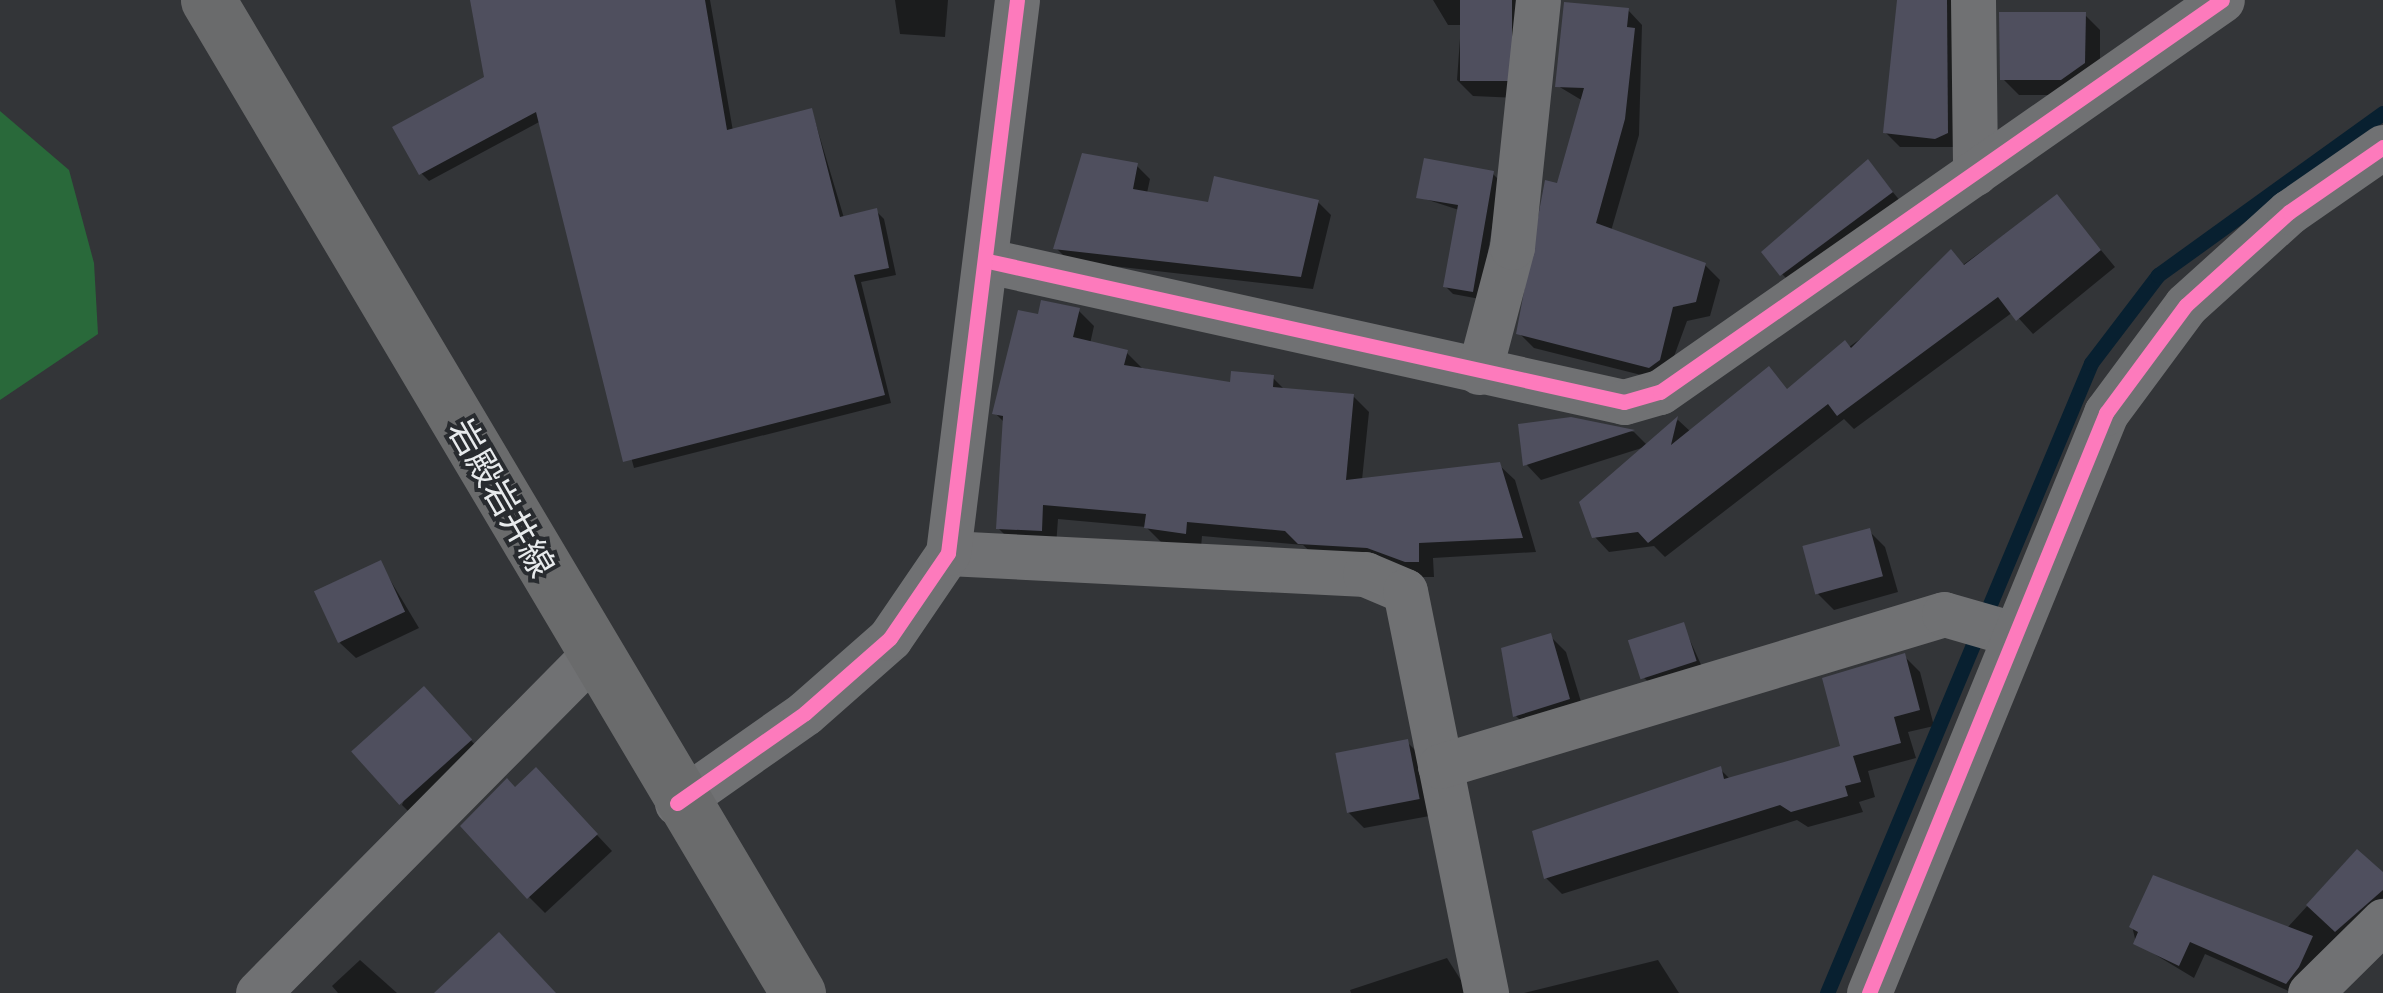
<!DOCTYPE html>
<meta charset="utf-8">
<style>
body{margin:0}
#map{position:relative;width:2383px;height:993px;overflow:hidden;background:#333538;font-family:Helvetica,"Noto Sans JP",sans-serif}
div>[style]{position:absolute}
.forest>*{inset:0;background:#29693a}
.shadow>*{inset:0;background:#0007}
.stream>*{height:15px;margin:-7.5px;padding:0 7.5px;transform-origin:7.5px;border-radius:7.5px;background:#082030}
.building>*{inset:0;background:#4f4f5e;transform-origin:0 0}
.street>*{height:45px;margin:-22.5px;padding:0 22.5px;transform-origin:22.5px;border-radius:22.5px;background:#707173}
.secondary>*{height:55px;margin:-27.5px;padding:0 27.5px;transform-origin:27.5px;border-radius:27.5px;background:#6a6b6c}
.cycleway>*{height:15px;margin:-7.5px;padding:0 7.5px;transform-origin:7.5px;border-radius:7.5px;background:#fd7abc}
span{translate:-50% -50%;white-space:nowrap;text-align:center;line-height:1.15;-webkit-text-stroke:8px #282b2f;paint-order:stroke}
.street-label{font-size:35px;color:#e7eaec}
</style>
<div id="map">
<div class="forest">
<i style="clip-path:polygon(0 111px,69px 170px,94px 263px,98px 334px,0 400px)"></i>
</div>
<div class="shadow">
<i style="clip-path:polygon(472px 0,710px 0,733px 131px,812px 111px,844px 218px,876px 211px,884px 219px,896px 275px,861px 282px,891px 403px,634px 468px,541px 121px,429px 181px,421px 173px,487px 78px)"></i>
<i style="clip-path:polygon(895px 0,948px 0,945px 37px,900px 34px)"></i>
<i style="clip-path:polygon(1433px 0,1528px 0,1518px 98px,1473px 96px,1457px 80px,1461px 25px,1448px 25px)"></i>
<i style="clip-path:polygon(1899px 0,1964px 0,1962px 147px,1900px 147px,1886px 133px)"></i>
<i style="clip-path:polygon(1628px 10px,1642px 25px,1639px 135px,1611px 231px,1705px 265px,1720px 280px,1710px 316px,1687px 321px,1665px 381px,1534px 348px,1519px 333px,1583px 101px,1558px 86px)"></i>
<i style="clip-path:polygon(2084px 14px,2100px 30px,2100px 79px,2078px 95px,2019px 95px,2003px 79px)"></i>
<i style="clip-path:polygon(1868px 162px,1906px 208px,1798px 290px,1782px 274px)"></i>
<i style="clip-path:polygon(1137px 166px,1150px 179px,1147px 193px,1210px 204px,1318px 202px,1331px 215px,1313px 289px,1069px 261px,1056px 248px)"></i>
<i style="clip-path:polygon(1492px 173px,1500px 181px,1480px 299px,1453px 294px,1445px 286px,1459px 210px,1419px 197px)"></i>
<i style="clip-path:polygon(2057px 197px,2115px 267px,2033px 334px,2013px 312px,1854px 429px,1844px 419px,1665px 557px,1654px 546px,1609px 552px,1594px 536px,1582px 503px,1678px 420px,1691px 432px,1788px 391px)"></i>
<i style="clip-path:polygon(1079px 311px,1094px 326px,1090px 344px,1127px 353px,1142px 368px,1232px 385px,1273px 378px,1285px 390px,1353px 396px,1369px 412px,1362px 480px,1499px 465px,1515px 480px,1536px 552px,1433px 558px,1434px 577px,1422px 577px,1317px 558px,1303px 545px,1202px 536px,1201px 548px,1162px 543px,1146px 527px,1058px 519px,1056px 546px,1014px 544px,998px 528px,1005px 423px,995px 413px,1040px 318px)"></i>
<i style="clip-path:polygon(1571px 420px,1634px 432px,1648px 446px,1541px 480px,1526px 464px)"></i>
<i style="clip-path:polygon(1869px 531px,1885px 547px,1898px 592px,1834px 610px,1818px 594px)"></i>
<i style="clip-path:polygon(380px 563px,419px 628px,356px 658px,340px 643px)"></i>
<i style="clip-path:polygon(1683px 625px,1703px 669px,1651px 684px,1643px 677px)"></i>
<i style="clip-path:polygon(1550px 636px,1566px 652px,1585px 715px,1531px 731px,1515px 715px)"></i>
<i style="clip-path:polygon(1904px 656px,1920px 672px,1934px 726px,1908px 732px,1916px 758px,1868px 771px,1875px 797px,1859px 802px,1863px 812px,1808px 827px,1797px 820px,1562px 894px,1546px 878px,1720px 769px,1731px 780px,1843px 748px)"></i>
<i style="clip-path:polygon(439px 705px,486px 757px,418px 821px,402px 805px)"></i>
<i style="clip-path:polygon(1407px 742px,1423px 758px,1435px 815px,1364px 828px,1348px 812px)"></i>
<i style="clip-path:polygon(551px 786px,612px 851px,545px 913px,529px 897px,515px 790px)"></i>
<i style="clip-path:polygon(2357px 852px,2383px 876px,2383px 916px,2293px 993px,2205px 954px,2194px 978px,2136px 943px,2132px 926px,2287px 928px)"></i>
<i style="clip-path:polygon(1447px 958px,1469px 993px,1351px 993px,1350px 990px)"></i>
<i style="clip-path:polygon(360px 960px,397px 993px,338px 993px,332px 986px)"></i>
<i style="clip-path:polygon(1658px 960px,1679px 993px,1524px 993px)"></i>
</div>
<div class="stream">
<i style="left:1827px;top:993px;width:683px;rotate:-67.26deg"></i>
<i style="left:2091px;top:363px;width:111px;rotate:-52.7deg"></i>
<i style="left:2158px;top:275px;width:277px;rotate:-35.8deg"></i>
</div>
<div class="building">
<i style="clip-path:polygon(470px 0,705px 0,727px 130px,812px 108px,840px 217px,877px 208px,889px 268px,854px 275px,885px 395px,623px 462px,536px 112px,419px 175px,392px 127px,484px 77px)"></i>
<i style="left:1460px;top:0;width:52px;height:81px"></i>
<i style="clip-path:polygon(1897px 0,1947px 0,1948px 133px,1935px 139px,1883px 133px)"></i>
<i style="clip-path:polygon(1564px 2px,1629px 8px,1627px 27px,1635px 28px,1625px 119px,1596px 223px,1706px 263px,1696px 302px,1673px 307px,1660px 360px,1649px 368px,1516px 334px,1545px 180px,1557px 183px,1584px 88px,1555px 87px)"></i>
<i style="clip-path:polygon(1999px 12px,2086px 12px,2085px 63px,2061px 80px,2000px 80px)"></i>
<i style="clip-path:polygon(1082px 153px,1138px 163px,1133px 189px,1208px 202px,1214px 176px,1319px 200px,1301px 277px,1053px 249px)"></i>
<i style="clip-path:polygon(1424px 158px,1494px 171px,1473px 292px,1443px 287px,1458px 205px,1416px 198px)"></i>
<i style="clip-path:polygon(1868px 159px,1893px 192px,1780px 276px,1761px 252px)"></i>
<i style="clip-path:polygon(2057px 194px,2101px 250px,2016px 321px,1998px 297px,1837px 416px,1828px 404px,1648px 543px,1638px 532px,1592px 538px,1579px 502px,1678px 416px,1671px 445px,1769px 366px,1787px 389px,1845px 340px,1851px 348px,1951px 249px,1964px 265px)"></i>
<i style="clip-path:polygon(1041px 300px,1080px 308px,1073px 337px,1128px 350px,1124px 365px,1230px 382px,1231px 371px,1274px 375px,1273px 387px,1354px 394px,1346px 480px,1500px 462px,1523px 538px,1419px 543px,1419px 562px,1405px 562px,1367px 548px,1298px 544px,1285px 531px,1187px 522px,1186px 534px,1144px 528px,1146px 514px,1043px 505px,1042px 531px,996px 529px,1003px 416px,992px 414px,1018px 310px,1038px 314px)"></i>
<i style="clip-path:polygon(1571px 417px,1635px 430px,1523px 466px,1518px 424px)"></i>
<i style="left:1870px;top:528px;width:50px;height:70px;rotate:75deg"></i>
<i style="left:381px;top:560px;width:57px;height:74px;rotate:65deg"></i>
<i style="left:1684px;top:622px;width:41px;height:59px;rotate:72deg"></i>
<i style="clip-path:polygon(1551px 633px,1570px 699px,1513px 717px,1501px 648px)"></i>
<i style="clip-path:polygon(1905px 653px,1920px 710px,1894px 717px,1901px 743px,1853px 756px,1861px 782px,1845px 786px,1848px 796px,1791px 812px,1780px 805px,1544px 879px,1532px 831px,1721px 766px,1724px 779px,1840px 746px,1822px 678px)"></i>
<i style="left:424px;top:686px;width:72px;height:98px;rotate:48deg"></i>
<i style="left:1408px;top:739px;width:61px;height:74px;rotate:79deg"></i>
<i style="clip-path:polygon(536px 767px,598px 834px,527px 899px,460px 826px,507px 778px,515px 787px)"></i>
<i style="clip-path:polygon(2357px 849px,2383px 872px,2383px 890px,2335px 932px,2306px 905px)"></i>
<i style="clip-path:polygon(2153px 875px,2313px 936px,2299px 967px,2286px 984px,2190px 942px,2179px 966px,2133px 944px,2138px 932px,2129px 927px)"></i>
<i style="clip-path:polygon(499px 932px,556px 993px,434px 993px)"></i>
</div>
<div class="street">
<i style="left:1973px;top:0;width:173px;rotate:89.3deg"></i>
<i style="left:988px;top:261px;width:651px;rotate:12.5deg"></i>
<i style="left:1624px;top:402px;width:37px;rotate:-16deg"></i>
<i style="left:1660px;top:392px;width:685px;rotate:-34.9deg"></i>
<i style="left:1479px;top:372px;width:129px;rotate:-75.2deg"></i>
<i style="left:1512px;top:247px;width:248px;rotate:-84deg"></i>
<i style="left:948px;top:553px;width:418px;rotate:2.9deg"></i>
<i style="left:1365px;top:574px;width:43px;rotate:23deg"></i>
<i style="left:1405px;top:591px;width:410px;rotate:78.6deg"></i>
<i style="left:1440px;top:766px;width:526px;rotate:-16.78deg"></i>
<i style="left:1944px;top:614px;width:69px;rotate:16.1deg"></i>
<i style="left:677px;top:803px;width:156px;rotate:-35.1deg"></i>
<i style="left:805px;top:713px;width:113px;rotate:-41.4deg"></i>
<i style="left:890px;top:638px;width:103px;rotate:-55.7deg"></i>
<i style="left:948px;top:553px;width:557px;rotate:-82.89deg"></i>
<i style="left:258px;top:993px;width:475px;rotate:-45.3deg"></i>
<i style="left:1869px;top:993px;width:627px;rotate:-67.77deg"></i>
<i style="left:2106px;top:413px;width:134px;rotate:-53.5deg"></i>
<i style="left:2186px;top:305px;width:139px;rotate:-42.1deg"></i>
<i style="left:2289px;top:212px;width:114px;rotate:-34.7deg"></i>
<i style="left:2310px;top:993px;width:103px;rotate:-44.6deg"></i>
</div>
<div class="secondary">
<i style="left:208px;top:0;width:1155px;rotate:59.28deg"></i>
</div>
<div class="cycleway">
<i style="left:988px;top:261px;width:651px;rotate:12.5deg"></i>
<i style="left:1624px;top:402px;width:37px;rotate:-16deg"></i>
<i style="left:1660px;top:392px;width:685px;rotate:-34.9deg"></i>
<i style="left:677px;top:803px;width:156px;rotate:-35.1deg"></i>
<i style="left:805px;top:713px;width:113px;rotate:-41.4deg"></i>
<i style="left:890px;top:638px;width:103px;rotate:-55.7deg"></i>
<i style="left:948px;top:553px;width:557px;rotate:-82.89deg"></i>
<i style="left:1869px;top:993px;width:627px;rotate:-67.77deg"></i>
<i style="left:2106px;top:413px;width:134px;rotate:-53.5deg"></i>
<i style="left:2186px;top:305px;width:139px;rotate:-42.1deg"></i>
<i style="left:2289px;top:212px;width:114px;rotate:-34.7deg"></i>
</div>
<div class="street-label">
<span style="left:501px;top:498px;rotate:60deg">岩殿岩井線</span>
</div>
</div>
